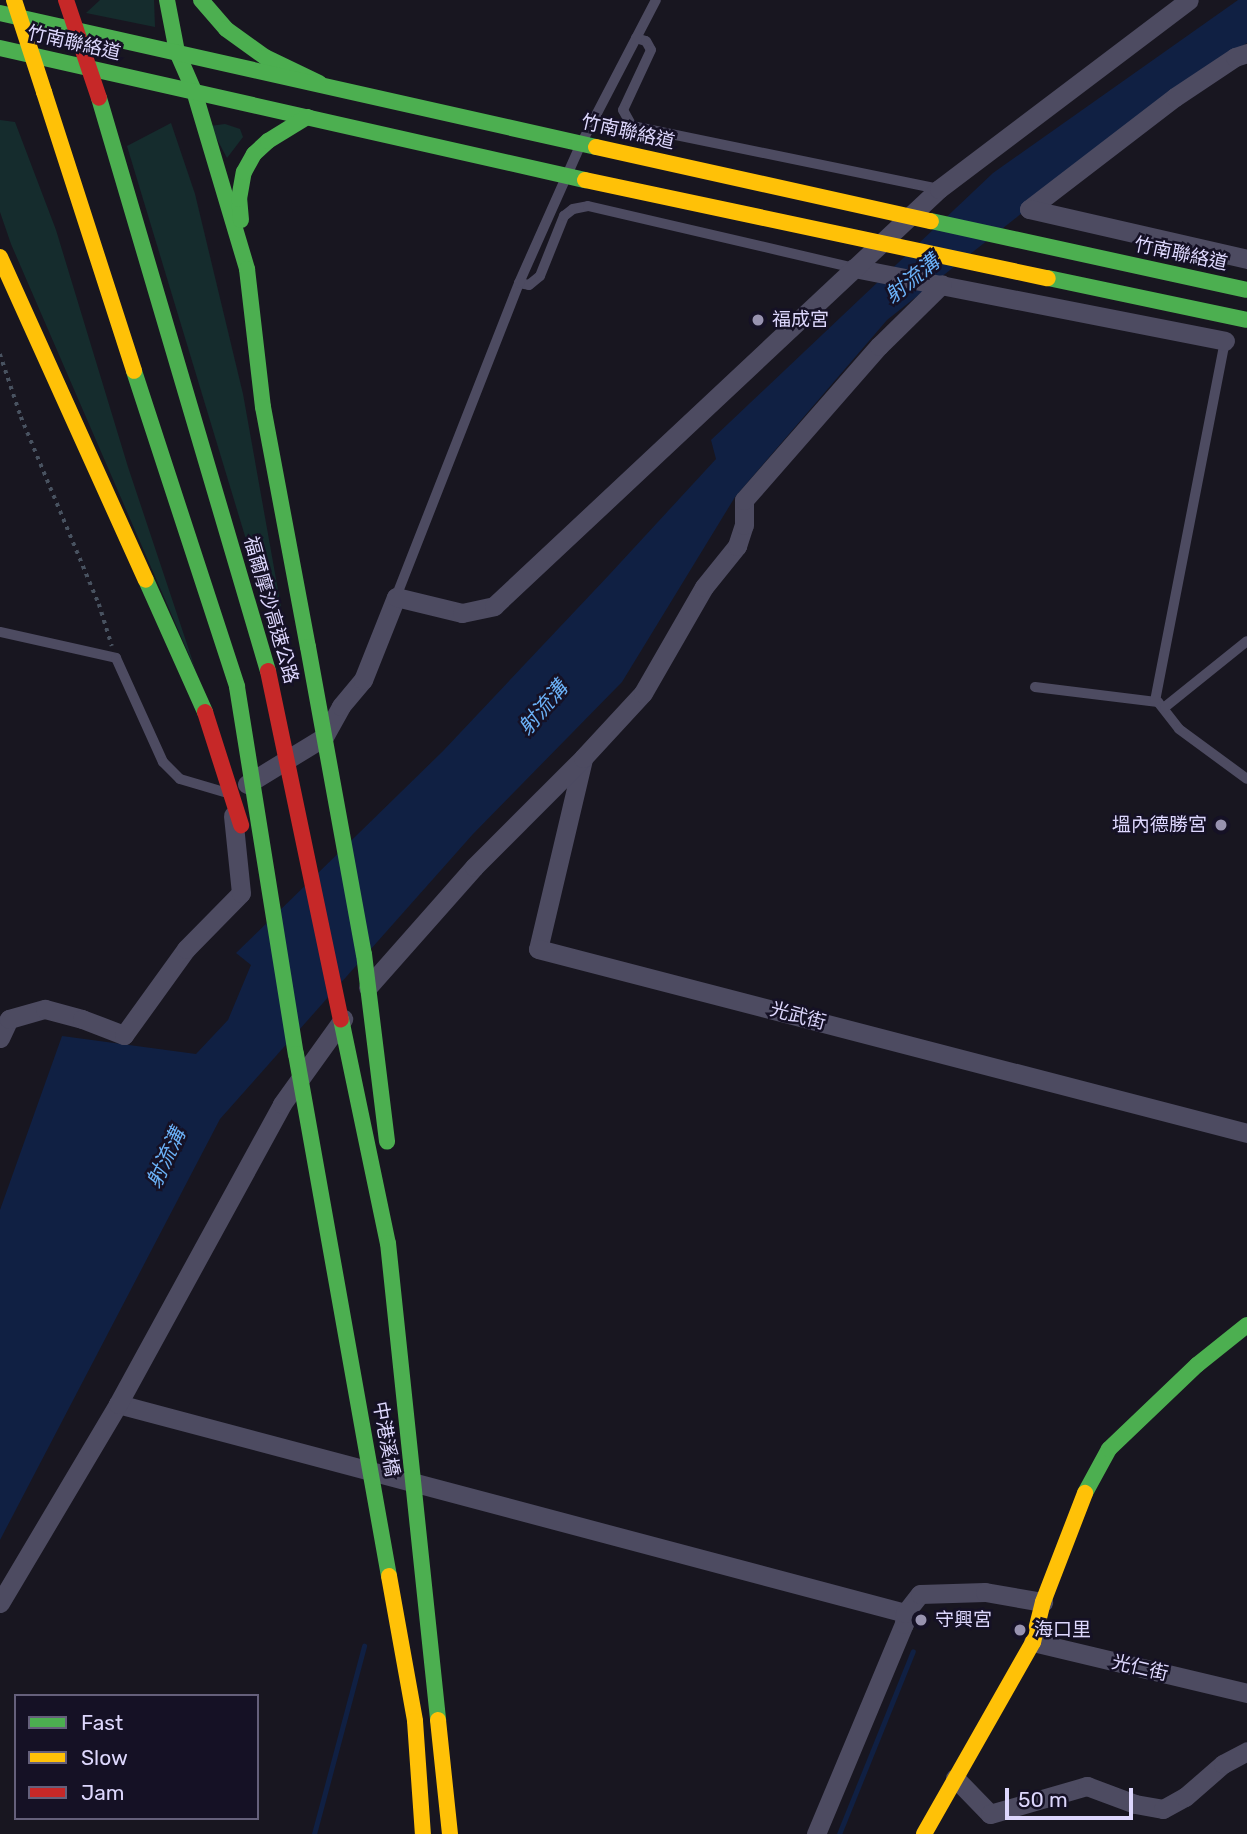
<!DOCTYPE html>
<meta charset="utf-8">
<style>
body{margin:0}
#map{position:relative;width:1247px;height:1834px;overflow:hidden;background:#181620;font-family:Rubik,"Noto Sans TC",sans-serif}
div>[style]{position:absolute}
.green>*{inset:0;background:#152c2d}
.water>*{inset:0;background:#102043}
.stream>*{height:5px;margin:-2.5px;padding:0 2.5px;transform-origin:2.5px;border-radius:2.5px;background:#102043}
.path>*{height:3.5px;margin-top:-1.75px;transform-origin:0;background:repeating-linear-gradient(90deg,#485260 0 3.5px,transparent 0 8.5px)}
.lane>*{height:10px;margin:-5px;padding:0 5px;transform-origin:5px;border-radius:5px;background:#4d4b61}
.street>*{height:19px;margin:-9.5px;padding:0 9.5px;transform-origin:9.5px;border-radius:9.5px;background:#4d4b61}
.fast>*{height:16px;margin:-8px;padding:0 8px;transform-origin:8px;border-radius:8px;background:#4caf50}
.slow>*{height:16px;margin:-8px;padding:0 8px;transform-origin:8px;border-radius:8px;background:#ffc107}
.fast-bridge>*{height:16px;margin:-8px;padding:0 8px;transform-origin:8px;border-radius:8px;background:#4caf50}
.slow-bridge>*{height:16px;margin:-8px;padding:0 8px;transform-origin:8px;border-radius:8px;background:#ffc107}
.jam-bridge>*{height:16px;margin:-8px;padding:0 8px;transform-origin:8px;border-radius:8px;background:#c62828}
.dots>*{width:19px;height:19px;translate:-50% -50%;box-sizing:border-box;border:4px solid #151125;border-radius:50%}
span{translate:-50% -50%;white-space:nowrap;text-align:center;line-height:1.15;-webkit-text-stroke:5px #151125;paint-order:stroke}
.street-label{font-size:19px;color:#ddd7fd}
.poi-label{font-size:19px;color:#ddd7fd}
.left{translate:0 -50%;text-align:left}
.right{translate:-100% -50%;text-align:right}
.water-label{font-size:21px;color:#6bb1f7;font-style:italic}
.legend{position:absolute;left:14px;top:1694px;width:245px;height:126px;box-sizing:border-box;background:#151125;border:2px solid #65607b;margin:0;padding:9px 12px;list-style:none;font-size:21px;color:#ddd7fd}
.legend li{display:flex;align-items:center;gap:14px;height:35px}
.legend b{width:35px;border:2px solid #65607b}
.scale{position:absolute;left:1005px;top:1788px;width:128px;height:32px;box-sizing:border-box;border:4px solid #ddd7fd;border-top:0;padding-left:9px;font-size:21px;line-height:24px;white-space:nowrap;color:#ddd7fd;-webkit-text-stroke:5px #151125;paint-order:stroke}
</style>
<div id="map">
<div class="green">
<i style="clip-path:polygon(100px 0,154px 0,155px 27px,86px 13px)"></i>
<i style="clip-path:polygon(0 120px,15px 122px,56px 230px,128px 467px,196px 671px,11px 244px,0 212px)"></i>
<i style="clip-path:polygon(171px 123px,195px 194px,243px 394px,281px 607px,284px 665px,127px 146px)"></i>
<i style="clip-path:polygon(225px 124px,240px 129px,243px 137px,227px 158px,210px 126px)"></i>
</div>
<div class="water">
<i style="clip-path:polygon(1238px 0,1247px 0,1247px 43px,1186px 83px,887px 320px,735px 497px,622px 682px,473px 834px,220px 1119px,0 1540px,0 1210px,62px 1036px,196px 1054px,228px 1020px,251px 965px,236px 953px,443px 751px,609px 575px,716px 459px,711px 440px,993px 173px)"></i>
</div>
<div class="stream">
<i style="left:314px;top:1834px;width:195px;rotate:-75.1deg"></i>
<i style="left:839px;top:1834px;width:197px;rotate:-68deg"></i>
</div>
<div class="path">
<i style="left:0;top:354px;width:66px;rotate:71.6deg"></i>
<i style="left:21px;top:417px;width:203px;rotate:67.4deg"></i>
<i style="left:99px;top:604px;width:44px;rotate:72.8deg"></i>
</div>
<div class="lane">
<i style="left:636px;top:38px;width:10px;rotate:17deg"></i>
<i style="left:646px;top:41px;width:10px;rotate:61deg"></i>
<i style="left:651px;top:50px;width:66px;rotate:115deg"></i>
<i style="left:623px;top:110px;width:18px;rotate:61deg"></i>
<i style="left:632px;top:126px;width:312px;rotate:11.6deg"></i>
<i style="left:519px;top:283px;width:10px;rotate:11deg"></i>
<i style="left:529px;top:285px;width:14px;rotate:-39deg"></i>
<i style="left:540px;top:276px;width:65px;rotate:-68.2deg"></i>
<i style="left:564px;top:216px;width:11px;rotate:-38deg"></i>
<i style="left:573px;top:209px;width:15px;rotate:-11deg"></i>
<i style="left:588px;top:206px;width:273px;rotate:13.1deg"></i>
<i style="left:396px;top:597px;width:337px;rotate:-68.6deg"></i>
<i style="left:519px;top:283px;width:152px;rotate:-66deg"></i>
<i style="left:581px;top:144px;width:162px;rotate:-62.5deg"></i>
<i style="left:0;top:632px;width:119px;rotate:12.6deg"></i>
<i style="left:116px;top:658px;width:114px;rotate:65.7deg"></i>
<i style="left:163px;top:762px;width:24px;rotate:45deg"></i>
<i style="left:180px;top:779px;width:46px;rotate:16.5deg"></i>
<i style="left:1035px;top:687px;width:124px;rotate:7deg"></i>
<i style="left:1158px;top:702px;width:34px;rotate:52deg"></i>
<i style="left:1179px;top:729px;width:84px;rotate:36.3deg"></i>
<i style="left:1155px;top:701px;width:367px;rotate:-79deg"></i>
<i style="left:1165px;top:707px;width:105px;rotate:-38.8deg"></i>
</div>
<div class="street">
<i style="left:1029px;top:209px;width:184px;rotate:-37.5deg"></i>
<i style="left:1175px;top:97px;width:72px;rotate:-33.7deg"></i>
<i style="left:1235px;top:57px;width:13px;rotate:-18deg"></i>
<i style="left:1029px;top:209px;width:224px;rotate:12.9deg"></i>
<i style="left:854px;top:268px;width:378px;rotate:11.1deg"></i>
<i style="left:583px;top:759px;width:195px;rotate:103.3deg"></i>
<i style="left:538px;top:949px;width:732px;rotate:14.55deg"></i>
<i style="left:247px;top:784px;width:90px;rotate:-31.4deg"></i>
<i style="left:324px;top:737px;width:35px;rotate:-61deg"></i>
<i style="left:341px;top:706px;width:34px;rotate:-50deg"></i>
<i style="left:363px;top:680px;width:89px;rotate:-68.3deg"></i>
<i style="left:396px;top:597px;width:68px;rotate:13.6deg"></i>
<i style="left:462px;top:613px;width:33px;rotate:-12deg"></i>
<i style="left:494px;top:606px;width:610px;rotate:-43.14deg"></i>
<i style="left:939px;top:189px;width:313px;rotate:-37.1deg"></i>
<i style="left:368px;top:987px;width:160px;rotate:-48.5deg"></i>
<i style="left:474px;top:867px;width:154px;rotate:-45deg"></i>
<i style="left:583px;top:758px;width:88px;rotate:-47.3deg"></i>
<i style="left:643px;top:693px;width:122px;rotate:-60.1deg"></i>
<i style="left:704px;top:587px;width:53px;rotate:-51.2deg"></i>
<i style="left:737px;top:546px;width:22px;rotate:-72deg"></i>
<i style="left:744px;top:525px;width:25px;rotate:-90deg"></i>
<i style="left:744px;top:500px;width:205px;rotate:-48.8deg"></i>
<i style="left:879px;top:346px;width:88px;rotate:-44.5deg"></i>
<i style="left:0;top:1038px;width:21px;rotate:-65deg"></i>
<i style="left:9px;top:1019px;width:37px;rotate:-16deg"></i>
<i style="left:45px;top:1009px;width:38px;rotate:15deg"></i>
<i style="left:82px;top:1019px;width:45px;rotate:20.9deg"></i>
<i style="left:124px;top:1035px;width:106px;rotate:-54.2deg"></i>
<i style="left:186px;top:949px;width:78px;rotate:-45.5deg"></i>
<i style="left:241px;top:893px;width:78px;rotate:-95.9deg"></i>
<i style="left:118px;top:1404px;width:814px;rotate:14.87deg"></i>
<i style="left:0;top:1603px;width:231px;rotate:-59.3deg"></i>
<i style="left:118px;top:1404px;width:342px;rotate:-61.3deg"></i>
<i style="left:282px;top:1104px;width:105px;rotate:-54.3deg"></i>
<i style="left:1033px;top:1642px;width:220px;rotate:13.4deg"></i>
<i style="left:955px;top:1778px;width:50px;rotate:45.8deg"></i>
<i style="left:990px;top:1814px;width:101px;rotate:-16.1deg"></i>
<i style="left:1087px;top:1786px;width:51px;rotate:20.6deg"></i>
<i style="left:1135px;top:1804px;width:28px;rotate:10deg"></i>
<i style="left:1163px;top:1809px;width:25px;rotate:-29deg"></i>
<i style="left:1185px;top:1797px;width:50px;rotate:-41deg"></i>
<i style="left:1223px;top:1764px;width:27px;rotate:-28deg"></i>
<i style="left:816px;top:1834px;width:228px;rotate:-67.3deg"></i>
<i style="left:904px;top:1624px;width:11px;rotate:-85deg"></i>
<i style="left:905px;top:1613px;width:24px;rotate:-52deg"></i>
<i style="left:920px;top:1594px;width:65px;rotate:-1.8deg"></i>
<i style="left:985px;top:1592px;width:59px;rotate:9.8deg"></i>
</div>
<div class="fast">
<i style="left:167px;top:0;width:53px;rotate:79.1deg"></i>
<i style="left:177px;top:52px;width:43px;rotate:66.4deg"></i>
<i style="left:194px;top:91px;width:186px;rotate:73.4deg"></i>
<i style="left:247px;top:269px;width:139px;rotate:83.4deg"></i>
<i style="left:263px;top:407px;width:244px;rotate:79.4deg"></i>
<i style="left:201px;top:0;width:38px;rotate:49deg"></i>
<i style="left:226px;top:29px;width:48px;rotate:35.7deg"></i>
<i style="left:265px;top:57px;width:60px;rotate:25.7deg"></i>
<i style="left:0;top:13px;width:611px;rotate:12.67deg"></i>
<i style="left:0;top:48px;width:600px;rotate:12.72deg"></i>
<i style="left:99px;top:98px;width:597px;rotate:73.57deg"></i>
<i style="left:241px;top:220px;width:21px;rotate:-95deg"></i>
<i style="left:239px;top:199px;width:27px;rotate:-80deg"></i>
<i style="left:244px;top:172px;width:21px;rotate:-61deg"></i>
<i style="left:254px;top:154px;width:19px;rotate:-43deg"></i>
<i style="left:268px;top:141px;width:46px;rotate:-31.6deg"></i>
<i style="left:134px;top:371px;width:332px;rotate:71.9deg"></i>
<i style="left:146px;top:580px;width:145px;rotate:65.9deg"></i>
<i style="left:1085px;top:1493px;width:50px;rotate:-61.4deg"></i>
<i style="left:1109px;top:1449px;width:122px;rotate:-43.7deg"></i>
<i style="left:1197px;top:1365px;width:64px;rotate:-38.7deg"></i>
</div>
<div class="slow">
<i style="left:44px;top:92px;width:293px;rotate:72.1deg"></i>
<i style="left:0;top:257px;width:354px;rotate:65.7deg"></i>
<i style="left:924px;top:1834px;width:221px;rotate:-60.4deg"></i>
<i style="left:1033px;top:1642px;width:41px;rotate:-76deg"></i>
<i style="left:1043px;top:1602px;width:117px;rotate:-68.9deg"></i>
</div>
<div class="fast-bridge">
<i style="left:931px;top:221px;width:323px;rotate:12.3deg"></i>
<i style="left:1048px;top:278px;width:203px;rotate:11.9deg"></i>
<i style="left:308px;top:647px;width:312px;rotate:79.7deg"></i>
<i style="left:364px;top:954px;width:189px;rotate:83deg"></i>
<i style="left:237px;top:687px;width:372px;rotate:80.9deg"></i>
<i style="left:296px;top:1054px;width:530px;rotate:79.9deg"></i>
<i style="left:341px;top:1019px;width:229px;rotate:78.2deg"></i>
<i style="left:388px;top:1243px;width:480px;rotate:84deg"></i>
</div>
<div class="slow-bridge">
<i style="left:14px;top:0;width:97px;rotate:71.9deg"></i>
<i style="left:596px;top:147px;width:343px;rotate:12.5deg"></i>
<i style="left:585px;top:180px;width:473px;rotate:12deg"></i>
<i style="left:389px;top:1576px;width:147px;rotate:79.8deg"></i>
<i style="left:415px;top:1721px;width:113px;rotate:86deg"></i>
<i style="left:438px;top:1720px;width:115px;rotate:84deg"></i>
</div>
<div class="jam-bridge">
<i style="left:66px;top:0;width:103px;rotate:71.4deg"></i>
<i style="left:268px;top:671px;width:356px;rotate:78.2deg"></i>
<i style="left:205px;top:712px;width:119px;rotate:72.3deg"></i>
</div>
<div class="dots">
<i style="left:758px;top:320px;background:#9893b0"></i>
<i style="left:1221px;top:825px;background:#9893b0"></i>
<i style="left:921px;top:1620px;background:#9893b0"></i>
<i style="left:1020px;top:1630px;background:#9893b0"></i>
</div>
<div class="street-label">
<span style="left:74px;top:43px;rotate:13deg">竹南聯絡道</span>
<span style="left:628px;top:132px;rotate:13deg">竹南聯絡道</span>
<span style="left:1181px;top:254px;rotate:12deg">竹南聯絡道</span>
<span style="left:271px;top:610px;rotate:74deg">福爾摩沙高速公路</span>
<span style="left:798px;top:1016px;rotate:15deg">光武街</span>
<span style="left:386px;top:1439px;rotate:80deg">中港溪橋</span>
<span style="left:1140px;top:1668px;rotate:13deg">光仁街</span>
</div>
<div class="poi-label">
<span class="left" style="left:772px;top:320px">福成宮</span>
<span class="right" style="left:1207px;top:825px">塭內德勝宮</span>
<span class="left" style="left:935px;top:1620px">守興宮</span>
<span class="left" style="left:1034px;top:1630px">海口里</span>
</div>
<div class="water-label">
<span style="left:912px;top:279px;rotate:-39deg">射流溝</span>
<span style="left:543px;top:708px;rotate:-50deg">射流溝</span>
<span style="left:166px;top:1158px;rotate:-65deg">射流溝</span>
</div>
<ul class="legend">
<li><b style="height:9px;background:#4caf50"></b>Fast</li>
<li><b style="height:9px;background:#ffc107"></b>Slow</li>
<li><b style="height:9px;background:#c62828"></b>Jam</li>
</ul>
<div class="scale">50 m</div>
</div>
